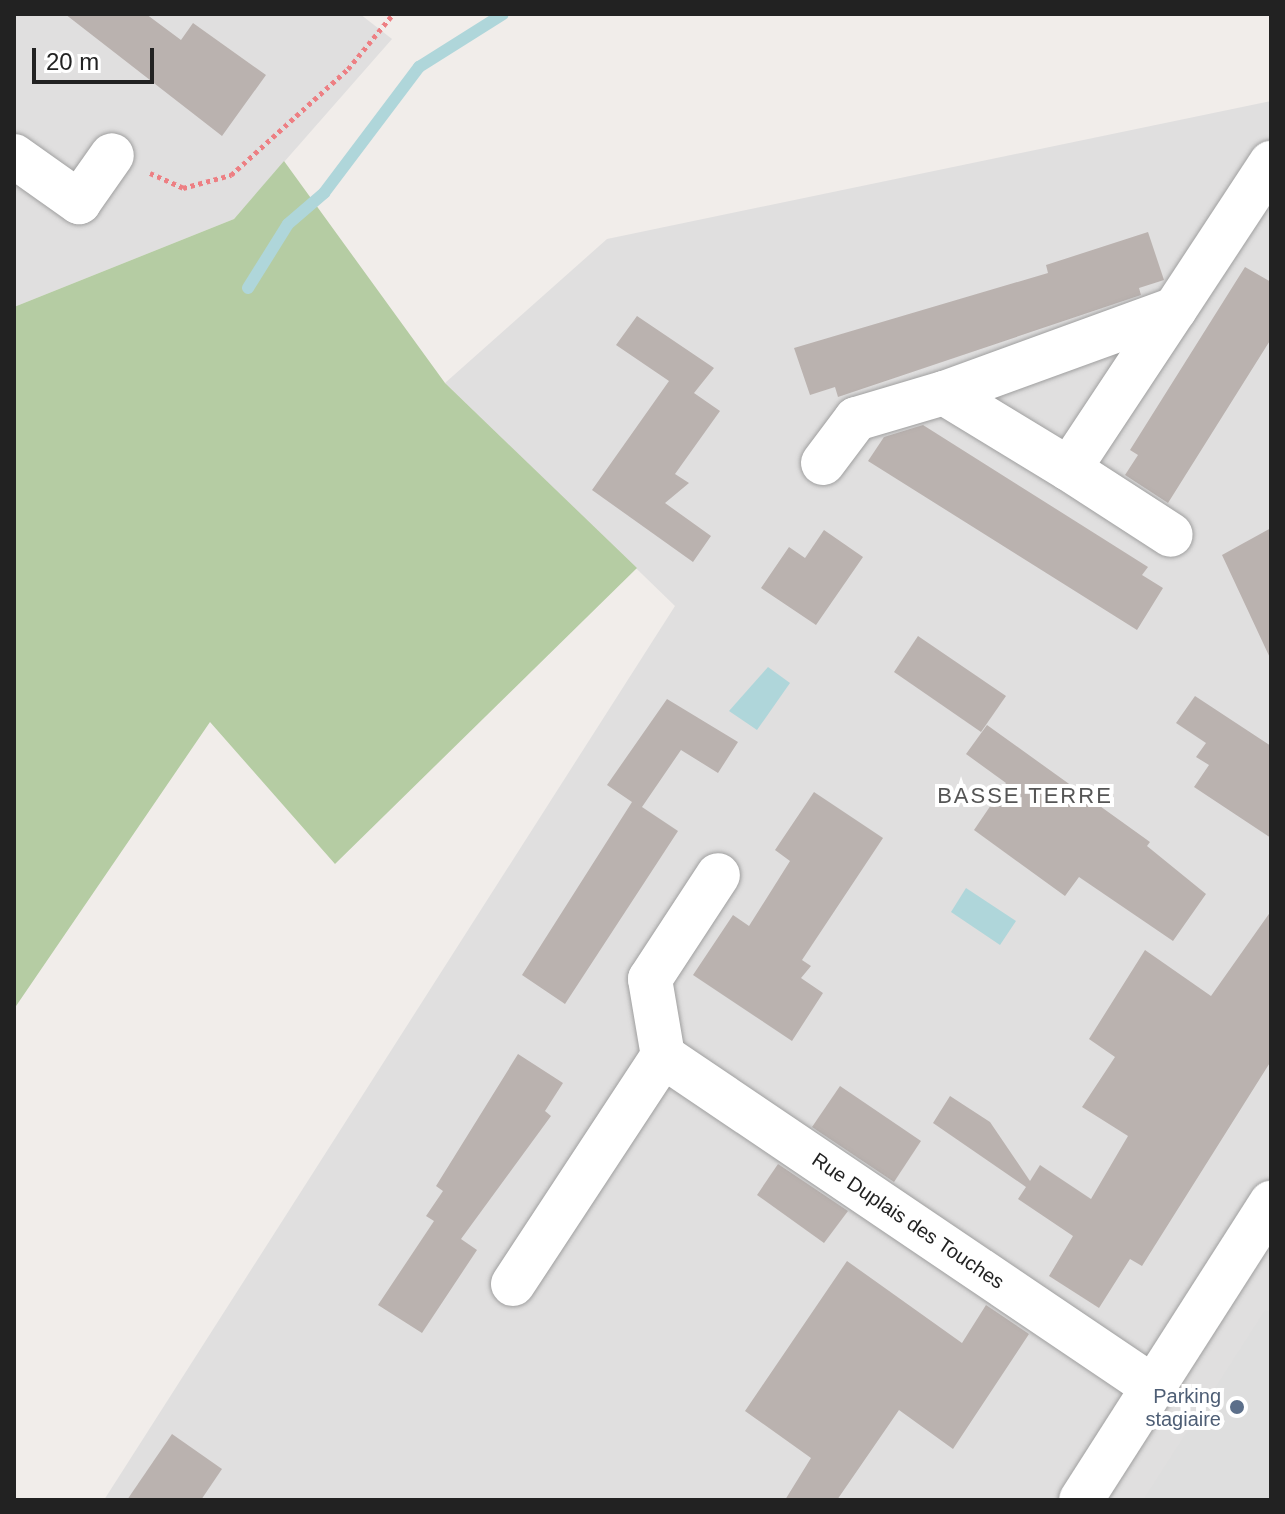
<!DOCTYPE html>
<html>
<head>
<meta charset="utf-8">
<style>
  body { margin:0 }
  #map { position:relative; width:1285px; height:1514px; overflow:hidden; background:#f1edea; font-family:Helvetica,sans-serif }
  div>[style] { position:absolute }
  [style*='--x'] { left:calc(var(--x)*1px); top:calc(var(--y)*1px); width:calc(var(--w)*1px); rotate:calc(var(--a)*1deg) }
  .residential>* { inset:0; background:#e0dfdf }
  .forest>* { inset:0; background:#b5cca3 }
  .parking>* { inset:0; background:#dedede }
  .water>* { inset:0; background:#afd6da }
  .stream>* { height:12px; margin:-6px; padding:0 6px; transform-origin:6px; border-radius:6px; background:#afd6da }
  .building>* { inset:0; background:#bab2af }
  .path>* { height:5px; margin-top:-2.5px; transform-origin:0; background:repeating-linear-gradient(90deg,#ed7f83 0 4px,transparent 0 8px) }
  .roads { filter:drop-shadow(0 0 2px #9f9f9f) drop-shadow(0 0 2px #9f9f9f) }
  .minor>* { height:44px; margin:-22px; padding:0 22px; transform-origin:22px; border-radius:22px; background:#fff }
  .dots>* { width:22px; height:22px; translate:-50% -50%; box-sizing:border-box; border:4px solid #fff; border-radius:50% }
  span { translate:-50% -50%; white-space:nowrap; text-align:center; line-height:1.15; -webkit-text-stroke:8px #fff; paint-order:stroke }
  .street-label { font-size:20px; color:#222 }
  .service-label { font-size:20px; color:#4e5e75 }
  .right { translate:-100% -50%; text-align:right }
  .neighbourhood-label { font-size:22px; color:#555; letter-spacing:2px }
  .frame { position:absolute; inset:0; border:16px solid #222; pointer-events:none }
  .scale { position:absolute; left:32px; top:48px; width:122px; height:36px; box-sizing:border-box; border:4px solid #222; border-top:0; padding-left:10px; font-size:24px; line-height:28px; white-space:nowrap; color:#222; -webkit-text-stroke:6px #fff; paint-order:stroke }
</style>
</head>
<body>
<div id="map">
  <div class="residential">
    <i style="clip-path:polygon(14px 14px,360px 14px,392px 39px,234px 219px,14px 307px)"></i>
    <i style="clip-path:polygon(1271px 101px,1271px 1500px,104px 1500px,675px 606px,445px 383px,607px 239px)"></i>
  </div>
  <div class="forest">
    <i style="clip-path:polygon(284px 161px,445px 383px,637px 568px,335px 864px,210px 722px,14px 1009px,14px 307px,234px 219px)"></i>
  </div>
  <div class="parking">
    <i style="clip-path:polygon(1265px 1310px,1271px 1313px,1271px 1500px,1143px 1500px)"></i>
  </div>
  <div class="water">
    <i style="clip-path:polygon(768px 667px,790px 683px,757px 730px,729px 711px)"></i>
    <i style="clip-path:polygon(966px 888px,1016px 921px,1000px 945px,951px 912px)"></i>
  </div>
  <div class="stream">
    <i style="--x:248;--y:288;--w:75;--a:-58"></i>
    <i style="--x:288;--y:224;--w:48;--a:-40.7"></i>
    <i style="--x:324;--y:193;--w:158;--a:-53"></i>
    <i style="--x:419;--y:67;--w:99;--a:-32.2"></i>
  </div>
  <div class="building">
    <i style="clip-path:polygon(65px 14px,146px 14px,181px 40px,193px 23px,266px 75px,222px 136px)"></i>
    <i style="clip-path:polygon(1148px 232px,1164px 280px,1139px 288px,1141px 295px,838px 397px,835px 387px,810px 395px,794px 348px,1048px 273px,1046px 265px)"></i>
    <i style="clip-path:polygon(1245px 267px,1271px 282px,1271px 339px,1168px 503px,1125px 475px,1138px 455px,1130px 450px)"></i>
    <i style="clip-path:polygon(637px 316px,714px 368px,694px 393px,720px 411px,675px 474px,689px 483px,665px 503px,711px 536px,693px 562px,592px 490px,669px 381px,616px 345px)"></i>
    <i style="clip-path:polygon(923px 425px,1148px 567px,1142px 575px,1163px 588px,1137px 630px,868px 461px,884px 437px)"></i>
    <i style="clip-path:polygon(1271px 528px,1271px 660px,1222px 555px)"></i>
    <i style="clip-path:polygon(824px 530px,863px 557px,816px 625px,761px 588px,789px 547px,805px 558px)"></i>
    <i style="clip-path:polygon(918px 636px,1006px 696px,981px 732px,894px 672px)"></i>
    <i style="clip-path:polygon(1195px 696px,1271px 746px,1271px 838px,1194px 787px,1209px 765px,1196px 757px,1206px 743px,1176px 723px)"></i>
    <i style="clip-path:polygon(667px 699px,738px 742px,718px 773px,681px 750px,642px 807px,678px 831px,565px 1004px,522px 975px,632px 802px,607px 785px)"></i>
    <i style="clip-path:polygon(987px 725px,1150px 842px,1147px 846px,1206px 894px,1173px 941px,1079px 877px,1065px 896px,974px 830px,1006px 783px,966px 754px)"></i>
    <i style="clip-path:polygon(814px 792px,883px 838px,802px 960px,811px 966px,801px 978px,823px 993px,792px 1041px,693px 975px,733px 915px,749px 926px,790px 861px,775px 850px)"></i>
    <i style="clip-path:polygon(1271px 911px,1271px 1061px,1142px 1266px,1130px 1259px,1099px 1308px,1049px 1276px,1073px 1236px,1018px 1199px,1026px 1187px,933px 1123px,950px 1096px,990px 1122px,1030px 1181px,1040px 1165px,1091px 1199px,1128px 1136px,1082px 1107px,1115px 1057px,1089px 1039px,1145px 950px,1211px 996px)"></i>
    <i style="clip-path:polygon(518px 1054px,563px 1083px,545px 1111px,551px 1116px,461px 1239px,477px 1250px,422px 1333px,378px 1305px,434px 1221px,426px 1216px,443px 1191px,436px 1186px)"></i>
    <i style="clip-path:polygon(840px 1086px,921px 1141px,894px 1182px,812px 1127px)"></i>
    <i style="clip-path:polygon(778px 1164px,848px 1211px,824px 1243px,757px 1195px)"></i>
    <i style="clip-path:polygon(847px 1261px,962px 1343px,986px 1305px,1029px 1334px,953px 1449px,899px 1410px,837px 1500px,785px 1500px,811px 1458px,745px 1411px)"></i>
    <i style="clip-path:polygon(172px 1434px,222px 1469px,201px 1500px,127px 1500px)"></i>
  </div>
  <div class="path">
    <i style="--x:150;--y:173;--w:36;--a:24"></i>
    <i style="--x:183;--y:188;--w:50;--a:-15.2"></i>
    <i style="--x:231;--y:175;--w:158;--a:-42.2"></i>
    <i style="--x:348;--y:69;--w:71;--a:-50.7"></i>
  </div>
  <div class="roads">
    <div class="minor">
      <i style="--x:14;--y:156;--w:80;--a:35.3"></i>
      <i style="--x:79;--y:202;--w:57;--a:-54.9"></i>
      <i style="--x:1175;--y:309;--w:246;--a:160"></i>
      <i style="--x:944;--y:393;--w:146;--a:31.3"></i>
      <i style="--x:1069;--y:469;--w:192;--a:-56.5"></i>
      <i style="--x:1175;--y:309;--w:175;--a:-56.7"></i>
      <i style="--x:823;--y:463;--w:55;--a:-53.1"></i>
      <i style="--x:856;--y:419;--w:92;--a:-16.5"></i>
      <i style="--x:1069;--y:469;--w:121;--a:32.9"></i>
      <i style="--x:663;--y:1056;--w:591;--a:34.04"></i>
      <i style="--x:513;--y:1284;--w:273;--a:-56.7"></i>
      <i style="--x:663;--y:1056;--w:78;--a:-99.6"></i>
      <i style="--x:650;--y:979;--w:124;--a:-56.8"></i>
      <i style="--x:1081;--y:1500;--w:353;--a:-57.4"></i>
    </div>
  </div>
  <div class="dots">
    <i style="left:1237px;top:1407px;background:#5c6f8a"></i>
  </div>
  <div class="street-label">
    <span style="left:908px;top:1221px;rotate:34deg">Rue Duplais des Touches</span>
  </div>
  <div class="service-label">
    <span class="right" style="left:1221px;top:1408px">Parking<br>stagiaire</span>
  </div>
  <div class="neighbourhood-label">
    <span style="left:1025px;top:796px">BASSE TERRE</span>
  </div>
  <div class="frame"></div>
  <div class="scale">20 m</div>
</div>
</body>
</html>
